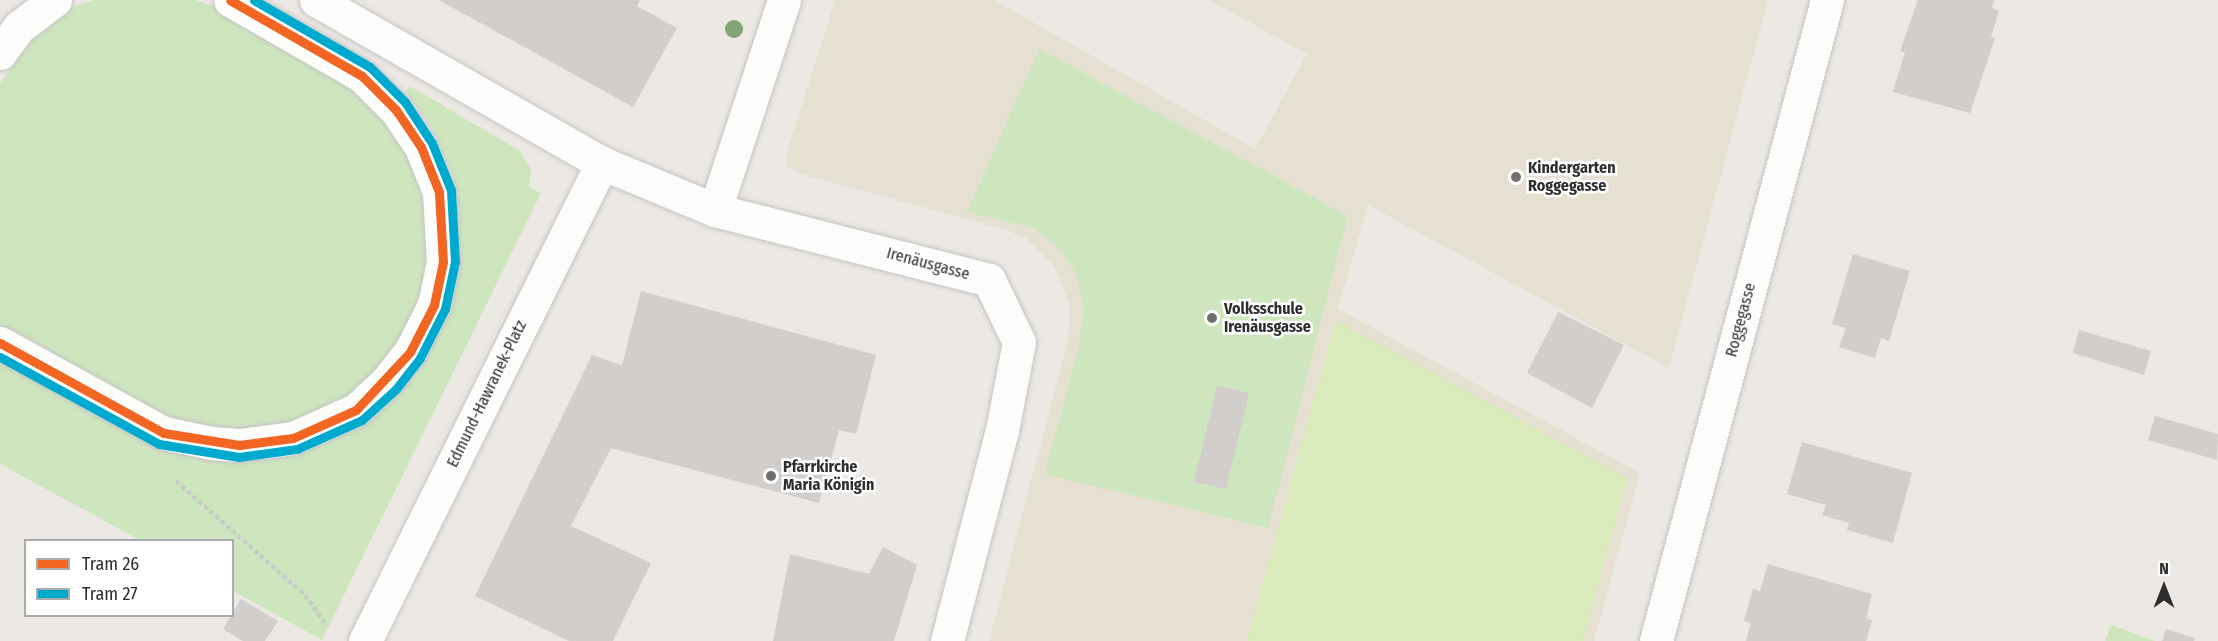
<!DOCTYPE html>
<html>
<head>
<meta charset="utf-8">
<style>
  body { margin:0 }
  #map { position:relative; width:2218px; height:641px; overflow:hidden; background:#ece8e4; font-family:"Fira Sans Condensed",sans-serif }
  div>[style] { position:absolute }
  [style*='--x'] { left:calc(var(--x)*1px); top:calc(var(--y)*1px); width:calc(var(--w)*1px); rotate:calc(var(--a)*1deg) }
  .education>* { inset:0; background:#e6e0d3 }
  .green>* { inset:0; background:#cee6be }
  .pitch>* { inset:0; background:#d9eabb }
  .building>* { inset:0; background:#d1cecb }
  .path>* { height:4px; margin-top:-2px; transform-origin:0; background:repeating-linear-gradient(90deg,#c9c9c8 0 4.5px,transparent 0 7.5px) }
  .roads { filter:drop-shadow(0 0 2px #c5c4c5) drop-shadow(0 0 2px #c5c4c5) }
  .minor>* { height:33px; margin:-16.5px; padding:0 16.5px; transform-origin:16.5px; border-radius:16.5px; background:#fcfcfb }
  .tram-1>* { height:9px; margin:-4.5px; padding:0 4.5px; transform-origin:4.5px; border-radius:4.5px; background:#f26522 }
  .tram-2>* { height:9px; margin:-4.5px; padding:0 4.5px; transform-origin:4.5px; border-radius:4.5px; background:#00a9ce }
  .trees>* { width:18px; height:18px; margin:-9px; border-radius:50%; background:#82a575 }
  .dots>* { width:16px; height:16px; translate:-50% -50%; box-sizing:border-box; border:3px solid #fff; border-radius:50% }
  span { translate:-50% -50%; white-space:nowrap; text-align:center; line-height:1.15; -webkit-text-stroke:5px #fff; paint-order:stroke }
  .poi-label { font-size:16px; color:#2e2e2e; font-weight:700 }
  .left { translate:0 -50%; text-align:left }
  .street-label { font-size:16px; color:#2e2e2e }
  .legend { position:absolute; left:24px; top:539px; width:210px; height:78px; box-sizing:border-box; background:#fff; border:2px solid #ababab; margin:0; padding:8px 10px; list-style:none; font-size:18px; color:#2e2e2e }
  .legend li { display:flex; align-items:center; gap:12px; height:30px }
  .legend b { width:30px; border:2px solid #ababab }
  .north { position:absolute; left:2134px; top:557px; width:60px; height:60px; -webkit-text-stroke:4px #fff; paint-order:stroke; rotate:0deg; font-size:16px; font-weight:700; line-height:24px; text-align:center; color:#2e2e2e }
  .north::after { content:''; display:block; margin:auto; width:21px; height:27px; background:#2e2e2e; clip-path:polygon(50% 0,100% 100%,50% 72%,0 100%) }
</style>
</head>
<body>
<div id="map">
  <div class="education">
    <i style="clip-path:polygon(835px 0,994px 0,1255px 149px,1307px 54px,1209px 0,1768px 0,1669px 368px,1368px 205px,1338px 309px,1640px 473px,1594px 641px,989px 641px,1068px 340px,1070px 305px,1055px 267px,1027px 239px,1007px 230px,801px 174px,787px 166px,787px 152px)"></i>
  </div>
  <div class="green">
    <i style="clip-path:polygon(95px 0,195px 0,213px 6px,362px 94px,388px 121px,418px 177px,428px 212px,426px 275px,405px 333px,381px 367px,354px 393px,296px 423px,236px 431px,169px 418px,0 325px,0 83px,43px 26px,77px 5px)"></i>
    <i style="clip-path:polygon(1039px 49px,1348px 216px,1268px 528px,1045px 474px,1079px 344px,1084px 308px,1076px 273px,1058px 247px,1033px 228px,967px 212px)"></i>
    <i style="clip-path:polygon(410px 86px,520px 151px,531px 169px,529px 187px,541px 193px,322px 640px,233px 591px,232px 540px,140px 540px,0 464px,0 361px,119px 429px,190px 457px,266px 460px,295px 455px,331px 441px,370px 417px,413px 378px,429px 355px,444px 323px,458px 270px,460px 225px,453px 175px,433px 129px,406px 92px)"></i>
    <i style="clip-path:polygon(2111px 625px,2155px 641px,2105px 641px)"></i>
  </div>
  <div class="pitch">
    <i style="clip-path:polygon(1336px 320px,1627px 478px,1583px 641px,1247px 641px)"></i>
  </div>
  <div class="building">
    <i style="clip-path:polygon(439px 0,640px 0,637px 6px,677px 28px,633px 107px)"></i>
    <i style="clip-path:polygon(1918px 0,1994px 0,1992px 8px,1999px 11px,1991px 37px,1995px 38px,1970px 113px,1893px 92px,1905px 52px,1900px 51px)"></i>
    <i style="clip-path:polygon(1853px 254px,1910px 271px,1889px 341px,1881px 338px,1875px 358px,1839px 347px,1846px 328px,1832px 324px)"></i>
    <i style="clip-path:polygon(641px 291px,876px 355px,856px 434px,839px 430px,819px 503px,611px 448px,571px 526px,651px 563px,613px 641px,569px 641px,475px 596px,592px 355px,622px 365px)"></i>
    <i style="clip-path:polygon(1558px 312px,1624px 345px,1592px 408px,1527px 373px)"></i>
    <i style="clip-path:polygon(2079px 330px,2151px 351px,2144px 375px,2073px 353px)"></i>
    <i style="clip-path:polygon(1217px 385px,1249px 393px,1226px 489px,1194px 482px)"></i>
    <i style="clip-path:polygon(2155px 416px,2218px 434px,2217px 460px,2148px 440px)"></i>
    <i style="clip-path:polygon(1802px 442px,1912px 473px,1893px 543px,1847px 530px,1849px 523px,1822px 515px,1826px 505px,1787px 494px)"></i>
    <i style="clip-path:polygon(883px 547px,917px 565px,894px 641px,773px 641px,790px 554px,869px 574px)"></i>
    <i style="clip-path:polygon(1768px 564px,1872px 594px,1866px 618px,1872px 620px,1866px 641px,1746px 641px,1751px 623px,1744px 621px,1753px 589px,1760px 591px)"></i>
    <i style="clip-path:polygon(241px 599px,278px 621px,265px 641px,243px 641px,223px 629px)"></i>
    <i style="clip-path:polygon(2166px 629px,2195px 638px,2194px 641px,2162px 641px)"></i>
  </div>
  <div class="path">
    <i style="--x:176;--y:481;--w:172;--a:41.5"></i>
    <i style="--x:305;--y:595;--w:35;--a:55"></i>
  </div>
  <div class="roads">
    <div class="minor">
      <i style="--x:316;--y:0;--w:329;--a:29.7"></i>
      <i style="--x:602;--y:163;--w:122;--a:22.6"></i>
      <i style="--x:715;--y:210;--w:283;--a:14.3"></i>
      <i style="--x:989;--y:280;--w:69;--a:64.2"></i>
      <i style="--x:1019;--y:342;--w:90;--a:100.9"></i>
      <i style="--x:1002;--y:430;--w:218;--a:104.6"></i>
      <i style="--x:0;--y:53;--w:32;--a:-54"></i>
      <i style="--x:19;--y:27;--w:45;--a:-36.9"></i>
      <i style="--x:715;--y:210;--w:221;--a:-71.8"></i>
      <i style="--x:0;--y:343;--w:187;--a:28.8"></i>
      <i style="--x:164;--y:433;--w:48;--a:12"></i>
      <i style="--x:211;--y:443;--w:28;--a:4"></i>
      <i style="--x:239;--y:445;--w:54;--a:-7.4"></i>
      <i style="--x:293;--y:438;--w:69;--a:-24"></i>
      <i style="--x:356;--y:410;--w:42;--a:-43.1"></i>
      <i style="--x:387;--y:381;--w:37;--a:-52"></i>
      <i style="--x:410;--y:352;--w:53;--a:-62.9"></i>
      <i style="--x:434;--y:305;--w:44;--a:-78.2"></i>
      <i style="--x:443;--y:262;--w:70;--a:-93.3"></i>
      <i style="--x:439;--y:192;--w:48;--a:-111.8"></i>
      <i style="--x:421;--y:147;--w:45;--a:-124"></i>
      <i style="--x:396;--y:110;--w:48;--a:-135"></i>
      <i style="--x:362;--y:76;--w:152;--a:-150.1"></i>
      <i style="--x:365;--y:641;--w:534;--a:-63.63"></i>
      <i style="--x:1656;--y:641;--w:663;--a:-75.06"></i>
    </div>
  </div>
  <div class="tram-1">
    <i style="--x:0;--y:343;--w:187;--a:28.8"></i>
    <i style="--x:164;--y:433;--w:76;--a:9.1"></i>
    <i style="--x:239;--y:445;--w:54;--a:-7.4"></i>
    <i style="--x:293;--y:438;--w:69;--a:-24"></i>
    <i style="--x:356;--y:410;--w:79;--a:-47"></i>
    <i style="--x:410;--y:352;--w:53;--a:-62.9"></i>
    <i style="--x:434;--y:305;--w:44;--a:-78.2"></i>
    <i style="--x:443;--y:262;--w:70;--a:-93.3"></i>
    <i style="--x:439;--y:192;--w:48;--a:-111.8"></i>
    <i style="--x:421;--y:147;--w:45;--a:-124"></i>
    <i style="--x:396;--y:110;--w:48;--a:-135"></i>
    <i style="--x:362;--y:76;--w:152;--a:-150.1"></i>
  </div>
  <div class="tram-2">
    <i style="--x:0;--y:357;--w:181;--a:28.7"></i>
    <i style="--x:159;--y:444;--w:81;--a:9.2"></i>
    <i style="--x:239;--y:457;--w:59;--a:-7.9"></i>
    <i style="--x:297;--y:449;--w:71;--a:-24"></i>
    <i style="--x:362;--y:420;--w:46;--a:-42.4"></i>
    <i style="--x:396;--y:389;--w:39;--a:-52"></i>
    <i style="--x:420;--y:358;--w:55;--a:-63"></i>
    <i style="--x:445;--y:309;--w:48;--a:-78"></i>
    <i style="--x:455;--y:262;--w:72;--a:-93.2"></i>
    <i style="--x:451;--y:190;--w:51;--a:-112"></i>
    <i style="--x:432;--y:143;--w:49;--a:-123.4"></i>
    <i style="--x:405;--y:102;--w:49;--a:-135"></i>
    <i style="--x:370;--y:67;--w:134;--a:-150"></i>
  </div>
  <div class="trees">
    <i style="left:734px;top:29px"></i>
  </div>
  <div class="dots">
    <i style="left:1516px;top:177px;background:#706f6e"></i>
    <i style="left:1212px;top:318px;background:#706f6e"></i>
    <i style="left:771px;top:476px;background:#706f6e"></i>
  </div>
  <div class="poi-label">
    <span class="left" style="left:1528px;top:177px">Kindergarten<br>Roggegasse</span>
    <span class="left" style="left:1224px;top:318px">Volksschule<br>Irenäusgasse</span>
    <span class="left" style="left:783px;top:476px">Pfarrkirche<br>Maria Königin</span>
  </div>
  <div class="street-label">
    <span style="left:928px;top:264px;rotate:15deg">Irenäusgasse</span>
    <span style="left:1741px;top:320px;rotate:-75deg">Roggegasse</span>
    <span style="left:487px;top:394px;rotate:-64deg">Edmund-Hawranek-Platz</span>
  </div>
  <ul class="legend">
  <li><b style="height:8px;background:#f26522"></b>Tram 26</li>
  <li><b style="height:8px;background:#00a9ce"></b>Tram 27</li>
  </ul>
  <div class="north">N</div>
</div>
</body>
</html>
